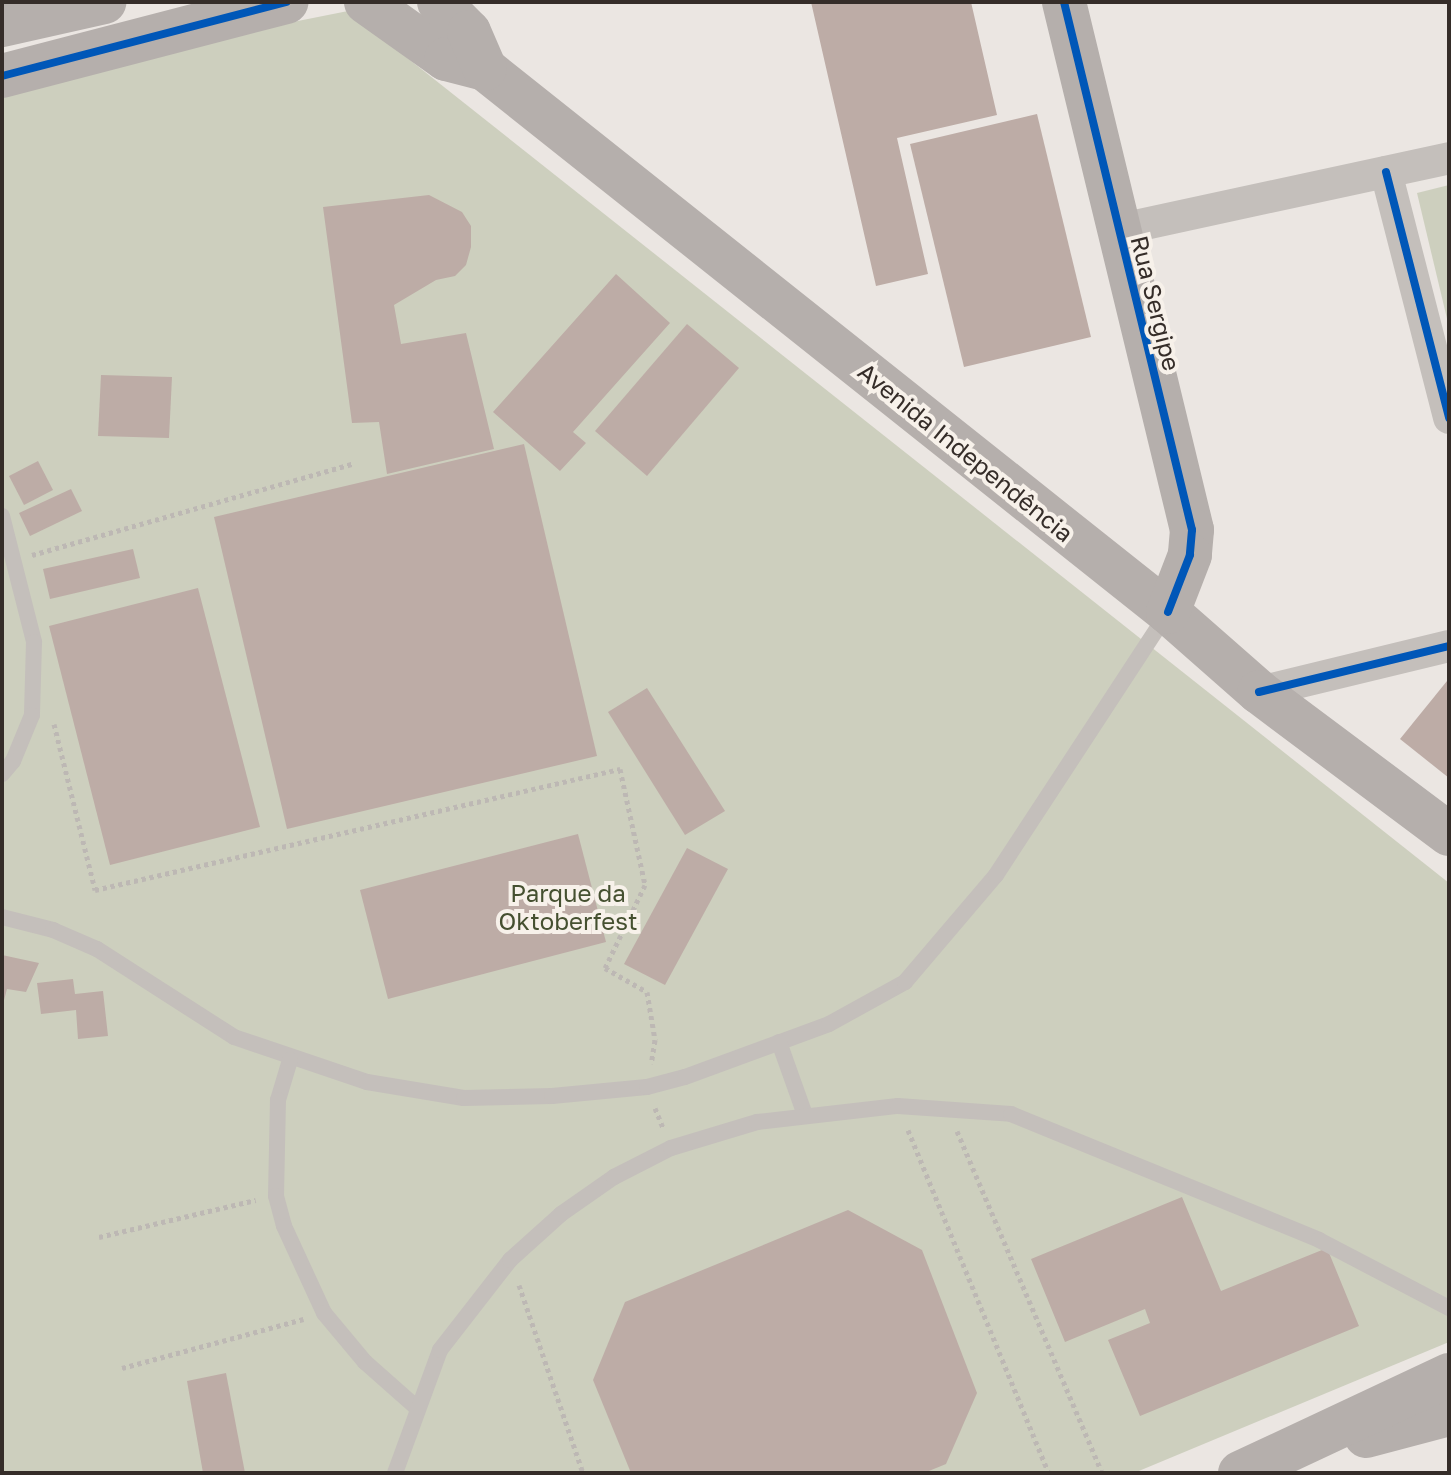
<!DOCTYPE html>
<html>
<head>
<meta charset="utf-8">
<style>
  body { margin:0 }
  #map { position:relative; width:1451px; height:1475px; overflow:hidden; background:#ebe6e2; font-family:"Golos Text",sans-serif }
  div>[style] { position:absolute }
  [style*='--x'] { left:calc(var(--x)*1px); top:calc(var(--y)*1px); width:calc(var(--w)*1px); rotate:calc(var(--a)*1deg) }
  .green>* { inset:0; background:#cdcfbe }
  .building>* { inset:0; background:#bdaca6 }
  .path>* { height:5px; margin-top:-2.5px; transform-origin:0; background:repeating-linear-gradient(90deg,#bdb8b4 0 4px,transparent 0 8px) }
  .lane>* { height:16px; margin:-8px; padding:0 8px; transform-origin:8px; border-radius:8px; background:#c4bfbb }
  .street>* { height:32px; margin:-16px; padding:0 16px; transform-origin:16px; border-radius:16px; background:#c4bfbb }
  .secondary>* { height:44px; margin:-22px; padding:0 22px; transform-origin:22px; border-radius:22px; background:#b5afac }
  .cycleway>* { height:8px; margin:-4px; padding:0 4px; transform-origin:4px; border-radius:4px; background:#0057b8 }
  span { translate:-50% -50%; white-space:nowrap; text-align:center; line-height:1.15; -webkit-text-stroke:8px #f7f1ea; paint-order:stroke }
  .street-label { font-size:24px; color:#352d29 }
  .park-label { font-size:24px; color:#455030 }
  .frame { position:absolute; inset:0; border:4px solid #352d29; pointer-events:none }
</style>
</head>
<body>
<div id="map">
  <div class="green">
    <i style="clip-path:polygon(348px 11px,1449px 883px,1449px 1342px,1134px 1473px,2px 1473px,2px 88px,61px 68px)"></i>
    <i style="clip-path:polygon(1449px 185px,1449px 327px,1417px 193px)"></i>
  </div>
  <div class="building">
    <i style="clip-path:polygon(811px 2px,971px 2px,997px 115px,897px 138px,928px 274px,876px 286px)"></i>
    <i style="clip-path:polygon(1037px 114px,1091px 337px,964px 367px,910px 144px)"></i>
    <i style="clip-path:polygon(429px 195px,462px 212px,471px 226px,471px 247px,466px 265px,455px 276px,436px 280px,394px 305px,401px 344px,466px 333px,494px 449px,387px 474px,379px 422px,352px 423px,323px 207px)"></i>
    <i style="clip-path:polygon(616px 274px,670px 323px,573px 432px,586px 443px,560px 471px,493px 412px)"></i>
    <i style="clip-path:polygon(687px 324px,739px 368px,647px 476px,595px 431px)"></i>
    <i style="clip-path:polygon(101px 375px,172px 377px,169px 438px,98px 436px)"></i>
    <i style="clip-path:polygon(524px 444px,597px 756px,287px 829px,214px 517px)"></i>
    <i style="clip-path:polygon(38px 461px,53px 490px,24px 505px,9px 476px)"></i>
    <i style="clip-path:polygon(71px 489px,82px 511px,30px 536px,19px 513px)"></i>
    <i style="clip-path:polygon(133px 549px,140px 578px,50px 599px,43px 569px)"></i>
    <i style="clip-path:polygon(198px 588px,260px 827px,110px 865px,49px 626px)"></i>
    <i style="clip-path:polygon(1447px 681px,1449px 683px,1449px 778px,1400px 739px)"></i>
    <i style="clip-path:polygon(647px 688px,725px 811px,685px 835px,608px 712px)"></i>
    <i style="clip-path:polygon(578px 834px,606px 942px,388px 999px,360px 890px)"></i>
    <i style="clip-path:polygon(687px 848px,728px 869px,665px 985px,624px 964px)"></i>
    <i style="clip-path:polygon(2px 955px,39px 963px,26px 992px,7px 989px,3px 1004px)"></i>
    <i style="clip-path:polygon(73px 979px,75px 994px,103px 991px,108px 1036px,78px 1039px,76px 1010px,41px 1014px,37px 983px)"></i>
    <i style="clip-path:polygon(1182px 1197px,1221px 1291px,1327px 1248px,1359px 1326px,1140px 1416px,1108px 1340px,1150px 1323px,1145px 1309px,1065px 1342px,1031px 1259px)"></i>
    <i style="clip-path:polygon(848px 1210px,922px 1250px,977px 1393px,946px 1464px,924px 1473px,631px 1473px,593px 1380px,625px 1302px)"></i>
    <i style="clip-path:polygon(226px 1373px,245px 1473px,203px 1473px,187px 1381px)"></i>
  </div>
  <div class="path">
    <i style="--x:32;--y:555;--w:335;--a:-15.9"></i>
    <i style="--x:54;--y:724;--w:171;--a:76.1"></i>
    <i style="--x:95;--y:890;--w:539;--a:-12.98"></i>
    <i style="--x:620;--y:769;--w:119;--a:77.8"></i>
    <i style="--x:645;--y:885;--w:92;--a:115.7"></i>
    <i style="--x:605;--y:968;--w:48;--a:29.7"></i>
    <i style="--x:647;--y:992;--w:49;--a:80.5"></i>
    <i style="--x:655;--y:1040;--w:24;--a:99"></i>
    <i style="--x:655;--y:1108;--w:22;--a:68"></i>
    <i style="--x:908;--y:1130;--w:371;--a:67.7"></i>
    <i style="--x:957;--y:1131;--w:371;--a:67"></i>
    <i style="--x:99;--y:1237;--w:161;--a:-13.3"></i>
    <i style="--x:519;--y:1285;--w:199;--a:71.2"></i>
    <i style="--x:122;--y:1368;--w:188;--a:-15.1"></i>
  </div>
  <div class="lane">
    <i style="--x:2;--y:516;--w:130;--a:75.7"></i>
    <i style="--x:34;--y:642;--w:73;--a:91.6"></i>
    <i style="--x:32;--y:715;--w:50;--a:112.4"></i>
    <i style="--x:13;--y:761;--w:17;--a:130"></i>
    <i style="--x:2;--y:917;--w:53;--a:14.3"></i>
    <i style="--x:53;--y:930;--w:48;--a:23.4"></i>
    <i style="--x:97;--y:949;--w:163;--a:32.7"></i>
    <i style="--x:234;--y:1037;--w:140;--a:18.7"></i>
    <i style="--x:367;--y:1082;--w:98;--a:9.4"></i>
    <i style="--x:464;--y:1098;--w:88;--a:-1.3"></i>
    <i style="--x:552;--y:1096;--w:95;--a:-5.4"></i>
    <i style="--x:647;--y:1087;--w:39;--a:-15"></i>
    <i style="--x:685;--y:1077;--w:153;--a:-20.2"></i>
    <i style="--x:829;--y:1024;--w:87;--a:-28.9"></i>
    <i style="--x:905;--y:982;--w:140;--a:-49.6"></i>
    <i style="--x:996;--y:875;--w:312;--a:-56.8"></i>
    <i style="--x:779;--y:1042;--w:77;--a:70.4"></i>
    <i style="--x:290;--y:1060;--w:42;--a:106.7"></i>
    <i style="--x:278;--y:1100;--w:96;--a:91.2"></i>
    <i style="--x:276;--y:1196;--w:31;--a:75"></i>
    <i style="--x:284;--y:1226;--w:96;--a:65.3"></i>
    <i style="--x:324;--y:1313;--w:64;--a:50.1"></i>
    <i style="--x:365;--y:1362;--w:69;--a:41.5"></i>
    <i style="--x:395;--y:1473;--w:131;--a:-69.9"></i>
    <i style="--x:440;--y:1350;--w:114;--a:-52.1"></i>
    <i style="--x:510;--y:1260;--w:69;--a:-42"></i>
    <i style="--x:561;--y:1214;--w:65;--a:-34.9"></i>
    <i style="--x:614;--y:1177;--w:64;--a:-27"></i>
    <i style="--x:671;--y:1148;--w:90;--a:-16.8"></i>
    <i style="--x:757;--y:1122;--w:142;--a:-6.5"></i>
    <i style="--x:898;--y:1106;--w:113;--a:4"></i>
    <i style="--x:1011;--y:1114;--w:333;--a:22.2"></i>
    <i style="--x:1319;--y:1240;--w:147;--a:27.6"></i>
  </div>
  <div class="street">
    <i style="--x:1386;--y:172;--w:254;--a:75.6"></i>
    <i style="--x:1117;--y:230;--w:340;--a:-12.2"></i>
    <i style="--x:1259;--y:692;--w:195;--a:-13.6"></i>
  </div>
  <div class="secondary">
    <i style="--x:366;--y:2;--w:98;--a:35.5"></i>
    <i style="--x:446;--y:59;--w:40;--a:14.4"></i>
    <i style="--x:485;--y:69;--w:873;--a:38.49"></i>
    <i style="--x:1168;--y:612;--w:121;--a:41.3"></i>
    <i style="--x:1259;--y:692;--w:237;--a:36.8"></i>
    <i style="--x:439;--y:2;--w:42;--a:45"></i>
    <i style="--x:469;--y:32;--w:40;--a:66.6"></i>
    <i style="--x:1064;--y:2;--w:543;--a:76.37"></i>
    <i style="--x:1192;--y:530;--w:25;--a:95"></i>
    <i style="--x:1190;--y:555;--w:61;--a:111.1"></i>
    <i style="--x:2;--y:25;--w:105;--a:-12.7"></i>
    <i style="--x:2;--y:76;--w:294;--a:-14.6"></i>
    <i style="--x:1366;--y:1436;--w:86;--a:-14.8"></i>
    <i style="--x:1240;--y:1473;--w:231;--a:-25.1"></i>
  </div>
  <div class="cycleway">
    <i style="--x:1064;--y:2;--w:543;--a:76.37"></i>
    <i style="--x:1192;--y:530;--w:25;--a:95"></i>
    <i style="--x:1190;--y:555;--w:61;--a:111.1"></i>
    <i style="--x:2;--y:76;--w:294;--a:-14.6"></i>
    <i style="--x:1386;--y:172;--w:254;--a:75.6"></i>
    <i style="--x:1259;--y:692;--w:195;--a:-13.6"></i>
  </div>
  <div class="street-label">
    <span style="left:1156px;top:303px;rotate:76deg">Rua Sergipe</span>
    <span style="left:966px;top:452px;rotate:39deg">Avenida Independência</span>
  </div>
  <div class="park-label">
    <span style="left:568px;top:907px">Parque da<br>Oktoberfest</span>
  </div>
  <div class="frame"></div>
</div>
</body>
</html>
